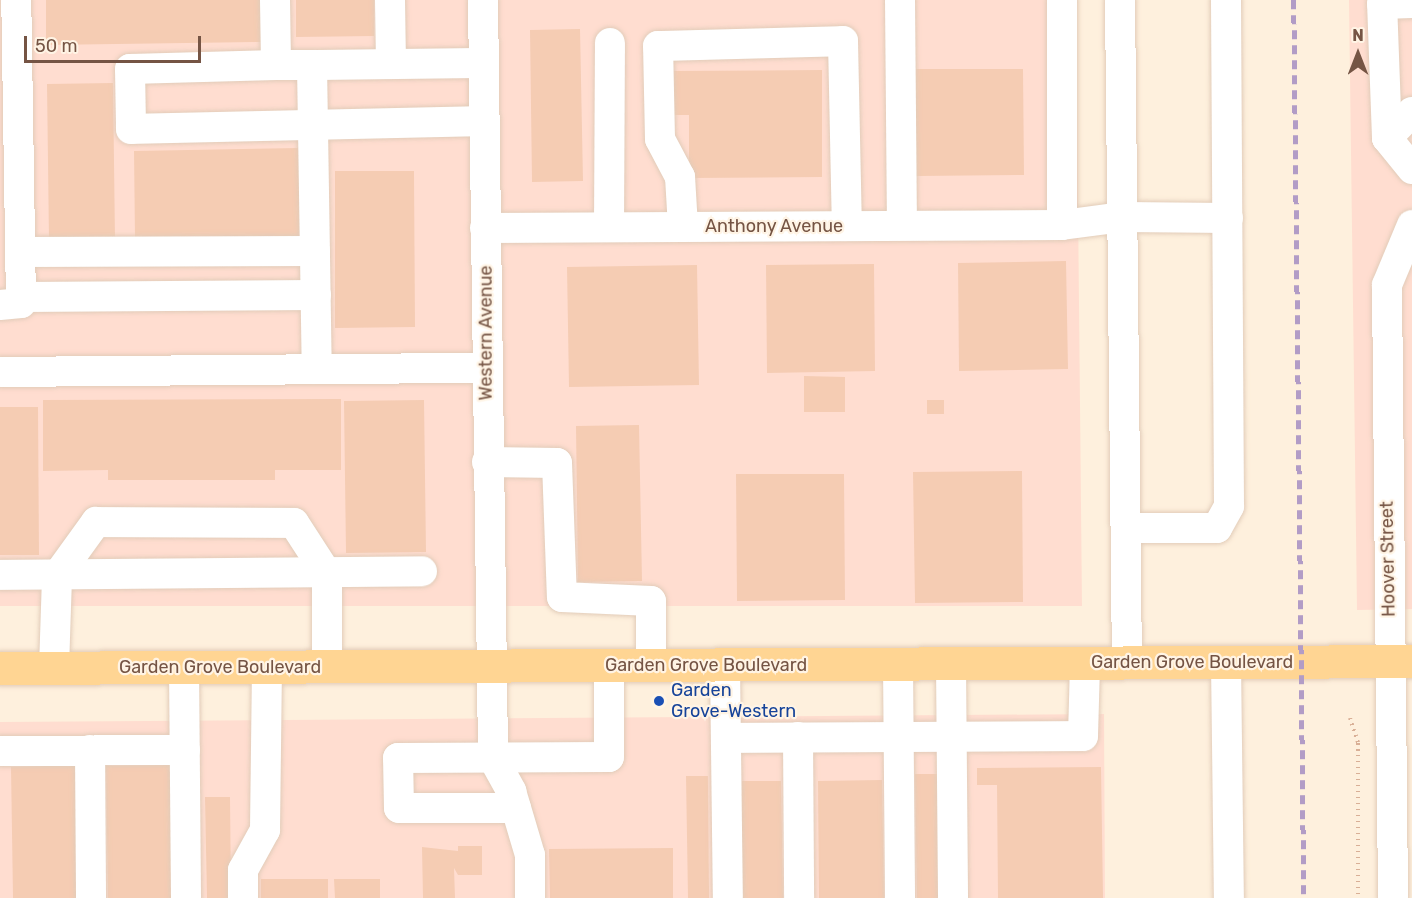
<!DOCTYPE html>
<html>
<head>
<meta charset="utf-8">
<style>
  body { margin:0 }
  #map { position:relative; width:1412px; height:898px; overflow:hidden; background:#fef0dd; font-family:Rubik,sans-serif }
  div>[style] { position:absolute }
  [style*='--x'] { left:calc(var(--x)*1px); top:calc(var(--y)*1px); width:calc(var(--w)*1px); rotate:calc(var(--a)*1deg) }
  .commercial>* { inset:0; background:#ffddd0 }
  .building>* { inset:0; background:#f5ccb3 }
  .path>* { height:4px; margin-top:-2px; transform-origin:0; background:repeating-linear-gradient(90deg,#d9af96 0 1.5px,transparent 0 6px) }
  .roads { filter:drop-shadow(0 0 2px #e2ccb9) drop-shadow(0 0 2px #e2ccb9) }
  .minor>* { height:30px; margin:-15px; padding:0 15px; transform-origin:15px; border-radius:15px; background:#fff }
  .major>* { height:33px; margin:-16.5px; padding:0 16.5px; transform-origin:16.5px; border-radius:16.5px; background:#ffd593 }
  .rail>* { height:4.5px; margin-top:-2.25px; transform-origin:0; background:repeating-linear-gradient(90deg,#b29cc6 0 9px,transparent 0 15px) }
  .dots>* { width:16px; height:16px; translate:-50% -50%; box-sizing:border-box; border:3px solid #fff4e5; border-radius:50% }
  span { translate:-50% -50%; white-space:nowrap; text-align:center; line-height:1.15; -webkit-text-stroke:4.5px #fff4e5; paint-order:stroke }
  .street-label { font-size:18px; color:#755444 }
  .transit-label { font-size:18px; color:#164399 }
  .left { translate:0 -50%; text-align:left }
  .north { position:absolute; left:1328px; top:24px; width:60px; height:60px; -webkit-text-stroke:4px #fff4e5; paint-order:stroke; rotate:0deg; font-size:16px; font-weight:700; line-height:24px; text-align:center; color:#755444 }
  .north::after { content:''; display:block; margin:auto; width:21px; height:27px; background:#755444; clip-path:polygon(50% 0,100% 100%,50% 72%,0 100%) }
  .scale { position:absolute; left:24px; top:36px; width:177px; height:27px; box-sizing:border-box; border:3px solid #755444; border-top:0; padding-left:8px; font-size:18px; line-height:21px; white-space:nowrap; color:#755444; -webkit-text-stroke:4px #fff4e5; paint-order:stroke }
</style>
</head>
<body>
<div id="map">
  <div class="commercial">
    <i style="clip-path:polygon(0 0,1076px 0,1082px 606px,0 606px)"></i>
    <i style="clip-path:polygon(1349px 0,1412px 0,1412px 609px,1357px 610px)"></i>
    <i style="clip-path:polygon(1104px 714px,1105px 898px,0 898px,0 722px)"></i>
  </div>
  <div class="building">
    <i style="clip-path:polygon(46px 0,262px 0,263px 42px,46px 45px)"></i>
    <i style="clip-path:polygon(296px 0,374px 0,374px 36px,296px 37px)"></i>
    <i style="clip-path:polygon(580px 29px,583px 181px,532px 182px,530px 30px)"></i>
    <i style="clip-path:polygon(915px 69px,1023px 69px,1024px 175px,916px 176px)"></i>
    <i style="clip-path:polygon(822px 70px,822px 177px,689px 178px,689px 115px,669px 115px,669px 71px)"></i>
    <i style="clip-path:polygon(113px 83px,115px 240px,49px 241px,47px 84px)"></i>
    <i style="clip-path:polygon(299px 148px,300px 236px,135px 239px,134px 151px)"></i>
    <i style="clip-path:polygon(335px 171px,414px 171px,415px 327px,335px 328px)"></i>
    <i style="clip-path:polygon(1066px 261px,1068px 369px,959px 371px,958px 263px)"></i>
    <i style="clip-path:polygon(874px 264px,875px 371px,767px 373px,766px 265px)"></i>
    <i style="clip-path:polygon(697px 265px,699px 385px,569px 387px,567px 267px)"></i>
    <i style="clip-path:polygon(804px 376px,845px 377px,845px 412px,804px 412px)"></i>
    <i style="clip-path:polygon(341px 399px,341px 470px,275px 470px,275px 480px,108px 480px,108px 470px,43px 471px,43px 400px)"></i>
    <i style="clip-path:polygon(424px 400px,426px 552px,346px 553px,344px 401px)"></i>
    <i style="clip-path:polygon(927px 400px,944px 400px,944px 414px,927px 414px)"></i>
    <i style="clip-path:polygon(0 407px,38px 407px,39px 555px,0 555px)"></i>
    <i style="clip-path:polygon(639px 425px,642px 581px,578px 582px,576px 426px)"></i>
    <i style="clip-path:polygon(1022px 471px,1023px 602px,915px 603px,913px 472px)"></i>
    <i style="clip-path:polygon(736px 474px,844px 474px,845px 600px,737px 601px)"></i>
    <i style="clip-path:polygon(78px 765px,80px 898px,13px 898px,11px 767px)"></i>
    <i style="clip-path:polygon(173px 765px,175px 898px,108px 898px,106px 766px)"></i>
    <i style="clip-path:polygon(1101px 767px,1103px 898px,998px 898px,997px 785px,977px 785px,977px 768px)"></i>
    <i style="clip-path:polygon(915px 774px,940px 774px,941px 898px,917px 898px)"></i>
    <i style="clip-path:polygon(686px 776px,708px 776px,709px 898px,688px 898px)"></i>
    <i style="clip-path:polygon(882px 780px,884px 898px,819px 898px,818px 781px)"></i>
    <i style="clip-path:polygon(737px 781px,781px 781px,783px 898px,738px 898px)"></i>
    <i style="clip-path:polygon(205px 797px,230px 797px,231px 898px,207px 898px)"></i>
    <i style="clip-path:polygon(458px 846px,482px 846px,482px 875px,458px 875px,454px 868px,455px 898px,423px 898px,422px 847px,458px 851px)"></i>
    <i style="clip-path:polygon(673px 848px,673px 898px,550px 898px,549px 849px)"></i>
    <i style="clip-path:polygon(261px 879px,328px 879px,328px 898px,261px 898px)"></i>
    <i style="clip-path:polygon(334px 879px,380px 879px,380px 898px,335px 898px)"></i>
  </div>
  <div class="path">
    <i style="--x:1350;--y:718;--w:26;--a:72"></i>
    <i style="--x:1358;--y:743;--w:155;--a:90"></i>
  </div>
  <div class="roads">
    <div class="minor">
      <i style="--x:275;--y:0;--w:65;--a:89.1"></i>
      <i style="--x:276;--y:65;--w:36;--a:0"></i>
      <i style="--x:312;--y:65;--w:304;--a:89.1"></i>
      <i style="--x:390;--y:0;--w:64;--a:89.1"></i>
      <i style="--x:483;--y:0;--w:758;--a:89.24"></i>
      <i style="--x:493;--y:758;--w:38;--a:61"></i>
      <i style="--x:511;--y:791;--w:67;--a:73.5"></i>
      <i style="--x:530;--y:855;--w:43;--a:90"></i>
      <i style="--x:900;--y:0;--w:225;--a:89.5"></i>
      <i style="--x:1062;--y:0;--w:225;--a:90"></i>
      <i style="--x:1120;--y:0;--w:663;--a:89.4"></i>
      <i style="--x:276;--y:65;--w:146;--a:178.4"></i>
      <i style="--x:130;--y:69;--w:60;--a:89"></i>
      <i style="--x:131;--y:129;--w:352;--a:-1.3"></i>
      <i style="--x:312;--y:65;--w:171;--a:-0.7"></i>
      <i style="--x:1412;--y:112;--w:36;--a:134"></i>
      <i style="--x:1387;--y:138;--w:40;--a:51"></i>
      <i style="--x:1387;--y:138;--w:134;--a:-92.1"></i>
      <i style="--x:1382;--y:4;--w:30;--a:-2"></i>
      <i style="--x:609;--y:227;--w:184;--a:-89.7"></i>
      <i style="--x:683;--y:227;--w:50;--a:-93.4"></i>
      <i style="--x:680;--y:177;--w:43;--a:-117.8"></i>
      <i style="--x:660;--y:139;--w:93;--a:-91.2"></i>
      <i style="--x:658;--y:46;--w:185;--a:-1.5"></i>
      <i style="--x:843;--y:41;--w:185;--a:88.8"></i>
      <i style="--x:485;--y:228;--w:577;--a:-0.3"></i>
      <i style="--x:1062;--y:225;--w:62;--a:-7.5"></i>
      <i style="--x:1123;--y:217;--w:105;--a:0.5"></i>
      <i style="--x:20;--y:252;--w:295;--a:-0.2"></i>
      <i style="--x:21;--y:297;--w:295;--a:-0.4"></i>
      <i style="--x:0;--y:305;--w:21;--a:-5"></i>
      <i style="--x:21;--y:303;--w:303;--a:-90.9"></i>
      <i style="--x:0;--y:372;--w:486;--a:-0.5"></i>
      <i style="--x:487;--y:462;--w:70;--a:0.8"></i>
      <i style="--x:557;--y:463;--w:134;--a:87.9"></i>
      <i style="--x:562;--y:597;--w:89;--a:2.6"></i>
      <i style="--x:651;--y:601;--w:64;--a:90"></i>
      <i style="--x:1127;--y:528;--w:90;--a:0"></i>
      <i style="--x:1217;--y:528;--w:25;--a:-61"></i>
      <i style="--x:1229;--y:506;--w:506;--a:-90.34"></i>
      <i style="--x:0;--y:575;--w:422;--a:-0.5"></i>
      <i style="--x:1226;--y:662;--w:236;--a:89.3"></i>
      <i style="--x:898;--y:664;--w:234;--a:89.5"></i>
      <i style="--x:951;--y:664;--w:234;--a:89.5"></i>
      <i style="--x:725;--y:665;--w:233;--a:89.3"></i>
      <i style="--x:184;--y:667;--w:231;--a:89.5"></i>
      <i style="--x:54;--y:668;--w:92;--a:-88.1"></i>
      <i style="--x:57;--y:576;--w:67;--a:-54.2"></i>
      <i style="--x:96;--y:522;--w:198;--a:0.3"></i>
      <i style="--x:294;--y:523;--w:61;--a:57.1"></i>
      <i style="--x:327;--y:574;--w:93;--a:90"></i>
      <i style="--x:798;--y:737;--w:161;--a:89.6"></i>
      <i style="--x:726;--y:738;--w:357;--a:-0.3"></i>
      <i style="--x:1083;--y:736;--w:73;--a:-88.4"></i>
      <i style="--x:90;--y:750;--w:148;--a:89.6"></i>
      <i style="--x:0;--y:751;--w:185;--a:-0.3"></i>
      <i style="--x:516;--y:808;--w:117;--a:180"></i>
      <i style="--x:399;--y:808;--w:50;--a:-91.1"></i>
      <i style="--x:398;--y:758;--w:211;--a:-0.3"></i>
      <i style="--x:609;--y:757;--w:91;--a:-90"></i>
      <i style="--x:243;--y:898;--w:28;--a:-90"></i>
      <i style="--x:243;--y:870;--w:46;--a:-61.2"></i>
      <i style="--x:265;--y:830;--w:164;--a:-89.3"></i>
      <i style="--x:1393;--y:898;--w:613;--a:-90.56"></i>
      <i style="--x:1387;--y:285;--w:65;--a:-67.4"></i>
    </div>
    <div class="major">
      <i style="--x:0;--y:668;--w:1412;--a:-0.28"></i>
    </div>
  </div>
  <div class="rail">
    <i style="--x:1294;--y:0;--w:898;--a:89.36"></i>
  </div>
  <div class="dots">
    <i style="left:659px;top:701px;background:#1a4fb4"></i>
  </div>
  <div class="street-label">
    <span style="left:774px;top:226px">Anthony Avenue</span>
    <span style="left:486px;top:333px;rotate:-90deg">Western Avenue</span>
    <span style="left:1388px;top:559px;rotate:-91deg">Hoover Street</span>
    <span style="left:1192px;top:662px">Garden Grove Boulevard</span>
    <span style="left:706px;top:665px">Garden Grove Boulevard</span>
    <span style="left:220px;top:667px">Garden Grove Boulevard</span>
  </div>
  <div class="transit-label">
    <span class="left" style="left:671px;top:701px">Garden<br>Grove-Western</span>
  </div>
  <div class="north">N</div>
  <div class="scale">50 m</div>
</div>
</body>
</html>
